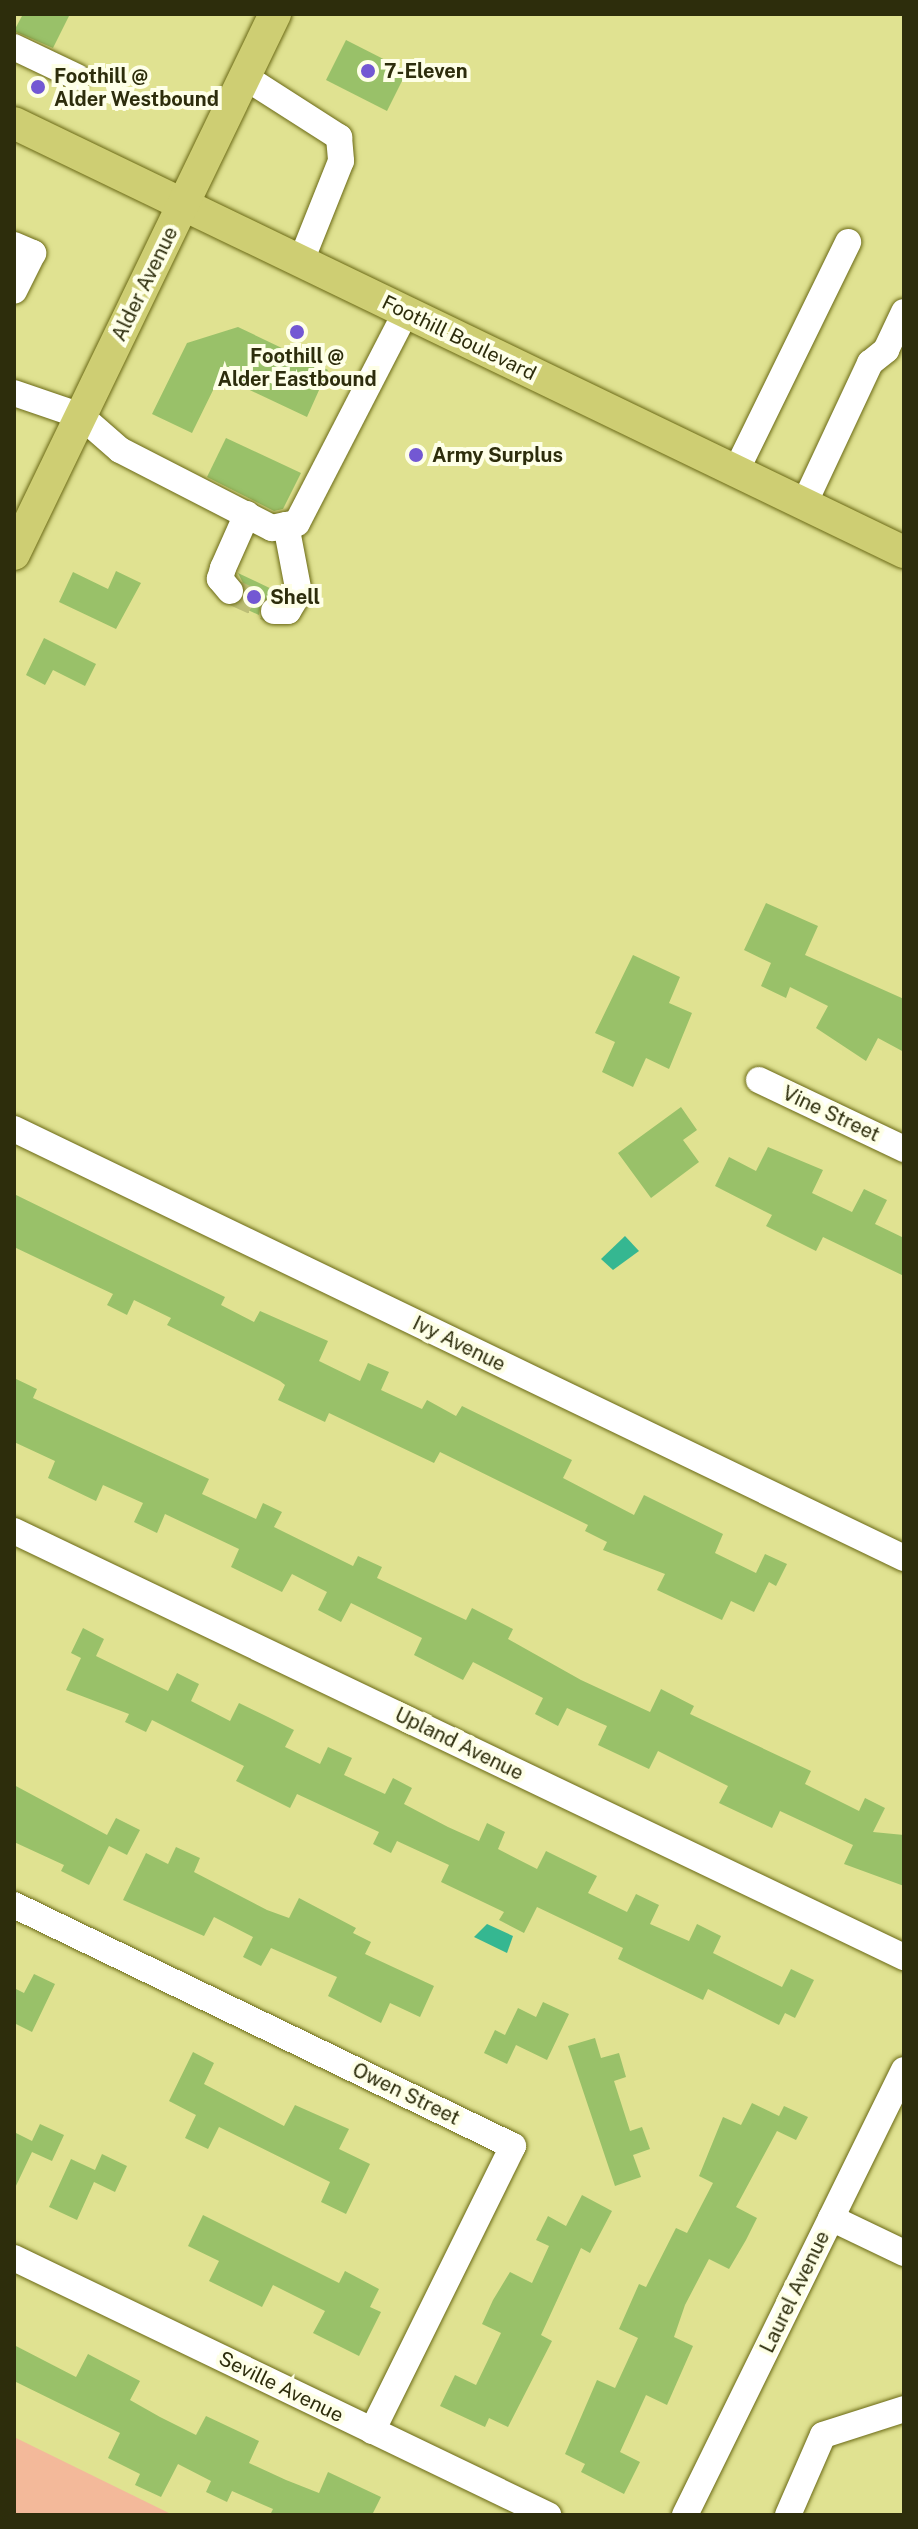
<!DOCTYPE html>
<html>
<head>
<meta charset="utf-8">
<style>
  body { margin:0 }
  #map { position:relative; width:918px; height:2529px; overflow:hidden; background:#e0e291; font-family:"Public Sans",sans-serif }
  div>[style] { position:absolute }
  [style*='--x'] { left:calc(var(--x)*1px); top:calc(var(--y)*1px); width:calc(var(--w)*1px); rotate:calc(var(--a)*1deg) }
  .green>* { inset:0; background:#f3b99a }
  .water>* { inset:0; background:#35b791 }
  .building>* { inset:0; background:#99c169 }
  .minor-tunnel>* { height:26px; margin-top:-13px; transform-origin:0; background:repeating-linear-gradient(90deg,#bcbe76 0 26px,transparent 0 39px) }
  .roads { filter:drop-shadow(0 0 2px #6a6915) drop-shadow(0 0 2px #6a6915) }
  .minor>* { height:26px; margin:-13px; padding:0 13px; transform-origin:13px; border-radius:13px; background:#fff }
  .major>* { height:32px; margin:-16px; padding:0 16px; transform-origin:16px; border-radius:16px; background:#cece73 }
  .dots>* { width:22px; height:22px; translate:-50% -50%; box-sizing:border-box; border:4px solid #feffe7; border-radius:50% }
  span { translate:-50% -50%; white-space:nowrap; text-align:center; line-height:1.15; -webkit-text-stroke:8px #feffe7; paint-order:stroke }
  .poi-label { font-size:20px; color:#2d2d0c; font-weight:700 }
  .left { translate:0 -50%; text-align:left }
  .street-label { font-size:20px; color:#2d2d0c }
  .frame { position:absolute; inset:0; border:16px solid #2d2d0c; pointer-events:none }
</style>
</head>
<body>
<div id="map">
  <div class="green">
    <i style="clip-path:polygon(14px 2437px,173px 2515px,14px 2515px)"></i>
  </div>
  <div class="water">
    <i style="clip-path:polygon(625px 1236px,639px 1251px,613px 1270px,601px 1259px)"></i>
    <i style="clip-path:polygon(487px 1924px,513px 1936px,507px 1953px,474px 1937px)"></i>
  </div>
  <div class="building">
    <i style="clip-path:polygon(23px 14px,70px 14px,53px 48px,14px 31px)"></i>
    <i style="clip-path:polygon(346px 40px,407px 71px,387px 111px,326px 80px)"></i>
    <i style="clip-path:polygon(238px 327px,328px 370px,307px 417px,220px 376px,192px 433px,152px 414px,187px 343px)"></i>
    <i style="clip-path:polygon(226px 438px,301px 473px,283px 509px,274px 511px,207px 477px)"></i>
    <i style="clip-path:polygon(116px 571px,141px 583px,116px 629px,59px 602px,73px 572px,108px 589px)"></i>
    <i style="clip-path:polygon(238px 573px,280px 593px,261px 602px,259px 615px,237px 605px,246px 589px)"></i>
    <i style="clip-path:polygon(44px 638px,96px 664px,85px 686px,53px 670px,45px 685px,26px 675px)"></i>
    <i style="clip-path:polygon(766px 903px,818px 926px,805px 955px,904px 999px,904px 1052px,878px 1038px,866px 1061px,816px 1028px,828px 1006px,790px 987px,786px 998px,761px 986px,771px 963px,744px 950px)"></i>
    <i style="clip-path:polygon(633px 955px,680px 977px,669px 1003px,692px 1013px,669px 1069px,646px 1058px,633px 1087px,602px 1072px,615px 1042px,595px 1033px)"></i>
    <i style="clip-path:polygon(681px 1107px,697px 1130px,683px 1140px,699px 1162px,651px 1198px,618px 1153px)"></i>
    <i style="clip-path:polygon(768px 1147px,823px 1170px,812px 1193px,852px 1212px,864px 1189px,887px 1200px,875px 1224px,904px 1238px,904px 1276px,823px 1237px,816px 1251px,766px 1226px,772px 1215px,715px 1186px,729px 1157px,756px 1171px)"></i>
    <i style="clip-path:polygon(14px 1194px,225px 1297px,221px 1305px,254px 1322px,260px 1311px,328px 1341px,319px 1361px,360px 1381px,368px 1363px,389px 1372px,381px 1390px,422px 1409px,427px 1400px,456px 1416px,462px 1406px,572px 1460px,563px 1478px,634px 1515px,644px 1495px,723px 1534px,715px 1553px,756px 1573px,765px 1554px,787px 1564px,776px 1586px,769px 1582px,754px 1612px,731px 1601px,722px 1620px,657px 1590px,665px 1574px,603px 1550px,607px 1542px,585px 1531px,588px 1525px,440px 1452px,434px 1463px,329px 1413px,325px 1422px,278px 1400px,285px 1385px,280px 1381px,167px 1325px,171px 1318px,134px 1300px,127px 1315px,107px 1305px,113px 1294px,14px 1247px)"></i>
    <i style="clip-path:polygon(14px 1378px,37px 1389px,33px 1398px,209px 1479px,202px 1494px,256px 1519px,263px 1503px,282px 1512px,274px 1527px,353px 1566px,358px 1556px,382px 1567px,377px 1578px,466px 1620px,472px 1608px,513px 1629px,508px 1639px,581px 1680px,650px 1712px,661px 1689px,694px 1706px,690px 1714px,811px 1771px,805px 1784px,859px 1811px,865px 1798px,885px 1808px,873px 1832px,904px 1835px,904px 1886px,844px 1864px,853px 1845px,780px 1811px,772px 1828px,719px 1803px,728px 1786px,658px 1751px,649px 1769px,598px 1745px,607px 1726px,567px 1708px,558px 1726px,535px 1714px,543px 1698px,473px 1662px,463px 1680px,414px 1655px,422px 1638px,351px 1603px,341px 1622px,318px 1610px,327px 1592px,292px 1574px,282px 1592px,231px 1567px,239px 1549px,165px 1514px,157px 1533px,134px 1522px,143px 1503px,103px 1485px,96px 1501px,48px 1478px,55px 1461px,14px 1442px)"></i>
    <i style="clip-path:polygon(83px 1628px,104px 1639px,96px 1656px,168px 1691px,177px 1673px,199px 1684px,191px 1701px,230px 1721px,239px 1703px,268px 1717px,294px 1730px,285px 1747px,320px 1764px,328px 1747px,352px 1758px,344px 1775px,385px 1794px,393px 1778px,412px 1788px,404px 1804px,448px 1827px,479px 1841px,487px 1823px,505px 1832px,498px 1849px,537px 1869px,546px 1851px,597px 1876px,588px 1893px,627px 1912px,636px 1894px,659px 1905px,650px 1924px,689px 1941px,697px 1924px,721px 1936px,713px 1953px,782px 1987px,791px 1969px,814px 1980px,795px 2018px,785px 2013px,779px 2025px,708px 1989px,703px 2000px,618px 1959px,623px 1948px,537px 1907px,524px 1933px,499px 1920px,504px 1912px,441px 1882px,449px 1865px,397px 1841px,391px 1853px,373px 1844px,379px 1832px,297px 1794px,290px 1808px,236px 1781px,244px 1766px,152px 1720px,146px 1732px,125px 1722px,129px 1714px,66px 1690px,81px 1658px,71px 1653px)"></i>
    <i style="clip-path:polygon(14px 1785px,107px 1835px,116px 1818px,140px 1830px,127px 1855px,109px 1846px,89px 1885px,61px 1871px,64px 1865px,14px 1842px)"></i>
    <i style="clip-path:polygon(176px 1847px,200px 1858px,194px 1872px,267px 1910px,289px 1918px,299px 1898px,356px 1928px,353px 1933px,371px 1942px,365px 1954px,434px 1986px,420px 2017px,390px 2003px,381px 2023px,328px 1996px,337px 1977px,271px 1948px,261px 1966px,243px 1957px,253px 1937px,214px 1917px,204px 1936px,123px 1900px,146px 1853px,168px 1864px)"></i>
    <i style="clip-path:polygon(34px 1974px,55px 1984px,32px 2032px,14px 2023px,14px 1988px,24px 1993px)"></i>
    <i style="clip-path:polygon(543px 2002px,569px 2014px,547px 2060px,516px 2045px,507px 2064px,484px 2053px,495px 2030px,505px 2035px,518px 2008px,536px 2017px)"></i>
    <i style="clip-path:polygon(595px 2038px,601px 2058px,619px 2053px,626px 2077px,614px 2081px,630px 2131px,642px 2127px,650px 2149px,633px 2155px,641px 2177px,615px 2186px,568px 2046px)"></i>
    <i style="clip-path:polygon(193px 2052px,214px 2063px,204px 2084px,284px 2126px,295px 2105px,349px 2129px,339px 2149px,370px 2164px,346px 2214px,321px 2202px,330px 2182px,219px 2127px,208px 2149px,185px 2138px,196px 2115px,169px 2101px)"></i>
    <i style="clip-path:polygon(752px 2103px,779px 2116px,784px 2106px,808px 2117px,796px 2140px,777px 2131px,736px 2207px,757px 2218px,746px 2240px,729px 2269px,709px 2259px,685px 2305px,674px 2337px,693px 2346px,667px 2405px,646px 2395px,620px 2452px,640px 2462px,624px 2494px,581px 2472px,585px 2464px,565px 2454px,597px 2380px,615px 2388px,638px 2338px,619px 2329px,639px 2284px,646px 2287px,676px 2228px,687px 2233px,713px 2183px,699px 2176px,723px 2117px,741px 2125px)"></i>
    <i style="clip-path:polygon(40px 2124px,64px 2135px,52px 2161px,32px 2152px,14px 2190px,14px 2132px,32px 2141px)"></i>
    <i style="clip-path:polygon(102px 2154px,127px 2166px,115px 2192px,94px 2182px,77px 2220px,49px 2207px,71px 2159px,95px 2170px)"></i>
    <i style="clip-path:polygon(582px 2195px,612px 2211px,590px 2253px,581px 2248px,541px 2335px,552px 2341px,508px 2427px,489px 2418px,485px 2427px,440px 2406px,455px 2375px,476px 2385px,501px 2333px,482px 2324px,493px 2300px,510px 2272px,532px 2283px,549px 2246px,536px 2240px,548px 2216px,566px 2226px)"></i>
    <i style="clip-path:polygon(203px 2215px,339px 2283px,345px 2271px,379px 2289px,370px 2307px,381px 2312px,359px 2356px,313px 2333px,325px 2311px,273px 2285px,262px 2307px,209px 2281px,219px 2261px,188px 2246px)"></i>
    <i style="clip-path:polygon(14px 2345px,76px 2377px,88px 2354px,140px 2381px,130px 2400px,160px 2417px,196px 2435px,206px 2416px,259px 2441px,249px 2463px,286px 2480px,319px 2493px,328px 2472px,381px 2497px,372px 2515px,270px 2515px,273px 2509px,232px 2491px,227px 2502px,206px 2492px,211px 2481px,178px 2464px,161px 2497px,135px 2485px,140px 2474px,108px 2458px,120px 2433px,14px 2381px)"></i>
  </div>
  <div class="minor-tunnel">
    <i style="--x:230;--y:591;--w:48;--a:24.4"></i>
  </div>
  <div class="roads">
    <div class="minor">
      <i style="--x:14;--y:47;--w:70;--a:25.5"></i>
      <i style="--x:245;--y:77;--w:112;--a:32.6"></i>
      <i style="--x:339;--y:137;--w:24;--a:85"></i>
      <i style="--x:341;--y:161;--w:108;--a:111.8"></i>
      <i style="--x:14;--y:245;--w:21;--a:23"></i>
      <i style="--x:33;--y:253;--w:42;--a:116.6"></i>
      <i style="--x:14;--y:393;--w:71;--a:18.9"></i>
      <i style="--x:81;--y:416;--w:52;--a:41.1"></i>
      <i style="--x:120;--y:450;--w:171;--a:27.2"></i>
      <i style="--x:272;--y:528;--w:14;--a:-12"></i>
      <i style="--x:286;--y:525;--w:11;--a:-10"></i>
      <i style="--x:297;--y:523;--w:237;--a:-62.7"></i>
      <i style="--x:736;--y:471;--w:255;--a:-63.9"></i>
      <i style="--x:804;--y:504;--w:156;--a:-64.9"></i>
      <i style="--x:870;--y:363;--w:21;--a:-39"></i>
      <i style="--x:886;--y:350;--w:42;--a:-64.7"></i>
      <i style="--x:230;--y:591;--w:16;--a:-130"></i>
      <i style="--x:220;--y:579;--w:11;--a:-75"></i>
      <i style="--x:223;--y:568;--w:59;--a:-66"></i>
      <i style="--x:274;--y:611;--w:14;--a:0"></i>
      <i style="--x:288;--y:611;--w:21;--a:-59"></i>
      <i style="--x:299;--y:593;--w:69;--a:-100.8"></i>
      <i style="--x:759;--y:1080;--w:161;--a:25.4"></i>
      <i style="--x:14;--y:1129;--w:988;--a:25.74"></i>
      <i style="--x:14;--y:1531;--w:987;--a:25.58"></i>
      <i style="--x:14;--y:1905;--w:554;--a:25.78"></i>
      <i style="--x:513;--y:2146;--w:318;--a:116.3"></i>
      <i style="--x:831;--y:2218;--w:81;--a:25.6"></i>
      <i style="--x:14;--y:2258;--w:593;--a:25.7"></i>
      <i style="--x:685;--y:2515;--w:496;--a:-63.8"></i>
      <i style="--x:788;--y:2515;--w:87;--a:-66.4"></i>
      <i style="--x:823;--y:2435;--w:85;--a:-17.8"></i>
    </div>
    <div class="major">
      <i style="--x:14;--y:123;--w:988;--a:25.74"></i>
      <i style="--x:14;--y:554;--w:600;--a:-64.2"></i>
    </div>
  </div>
  <div class="dots">
    <i style="left:368px;top:71px;background:#7358d3"></i>
    <i style="left:38px;top:87px;background:#7358d3"></i>
    <i style="left:297px;top:332px;background:#7358d3"></i>
    <i style="left:416px;top:455px;background:#7358d3"></i>
    <i style="left:254px;top:597px;background:#7358d3"></i>
  </div>
  <div class="poi-label">
    <span class="left" style="left:384px;top:71px">7-Eleven</span>
    <span class="left" style="left:54px;top:88px">Foothill @<br>Alder Westbound</span>
    <span style="left:297px;top:368px">Foothill @<br>Alder Eastbound</span>
    <span class="left" style="left:432px;top:455px">Army Surplus</span>
    <span class="left" style="left:270px;top:597px">Shell</span>
  </div>
  <div class="street-label">
    <span style="left:145px;top:284px;rotate:-64deg">Alder Avenue</span>
    <span style="left:459px;top:338px;rotate:26deg">Foothill Boulevard</span>
    <span style="left:831px;top:1114px;rotate:25deg">Vine Street</span>
    <span style="left:459px;top:1344px;rotate:26deg">Ivy Avenue</span>
    <span style="left:459px;top:1744px;rotate:26deg">Upland Avenue</span>
    <span style="left:406px;top:2094px;rotate:26deg">Owen Street</span>
    <span style="left:795px;top:2292px;rotate:-64deg">Laurel Avenue</span>
    <span style="left:281px;top:2387px;rotate:26deg">Seville Avenue</span>
  </div>
  <div class="frame"></div>
</div>
</body>
</html>
